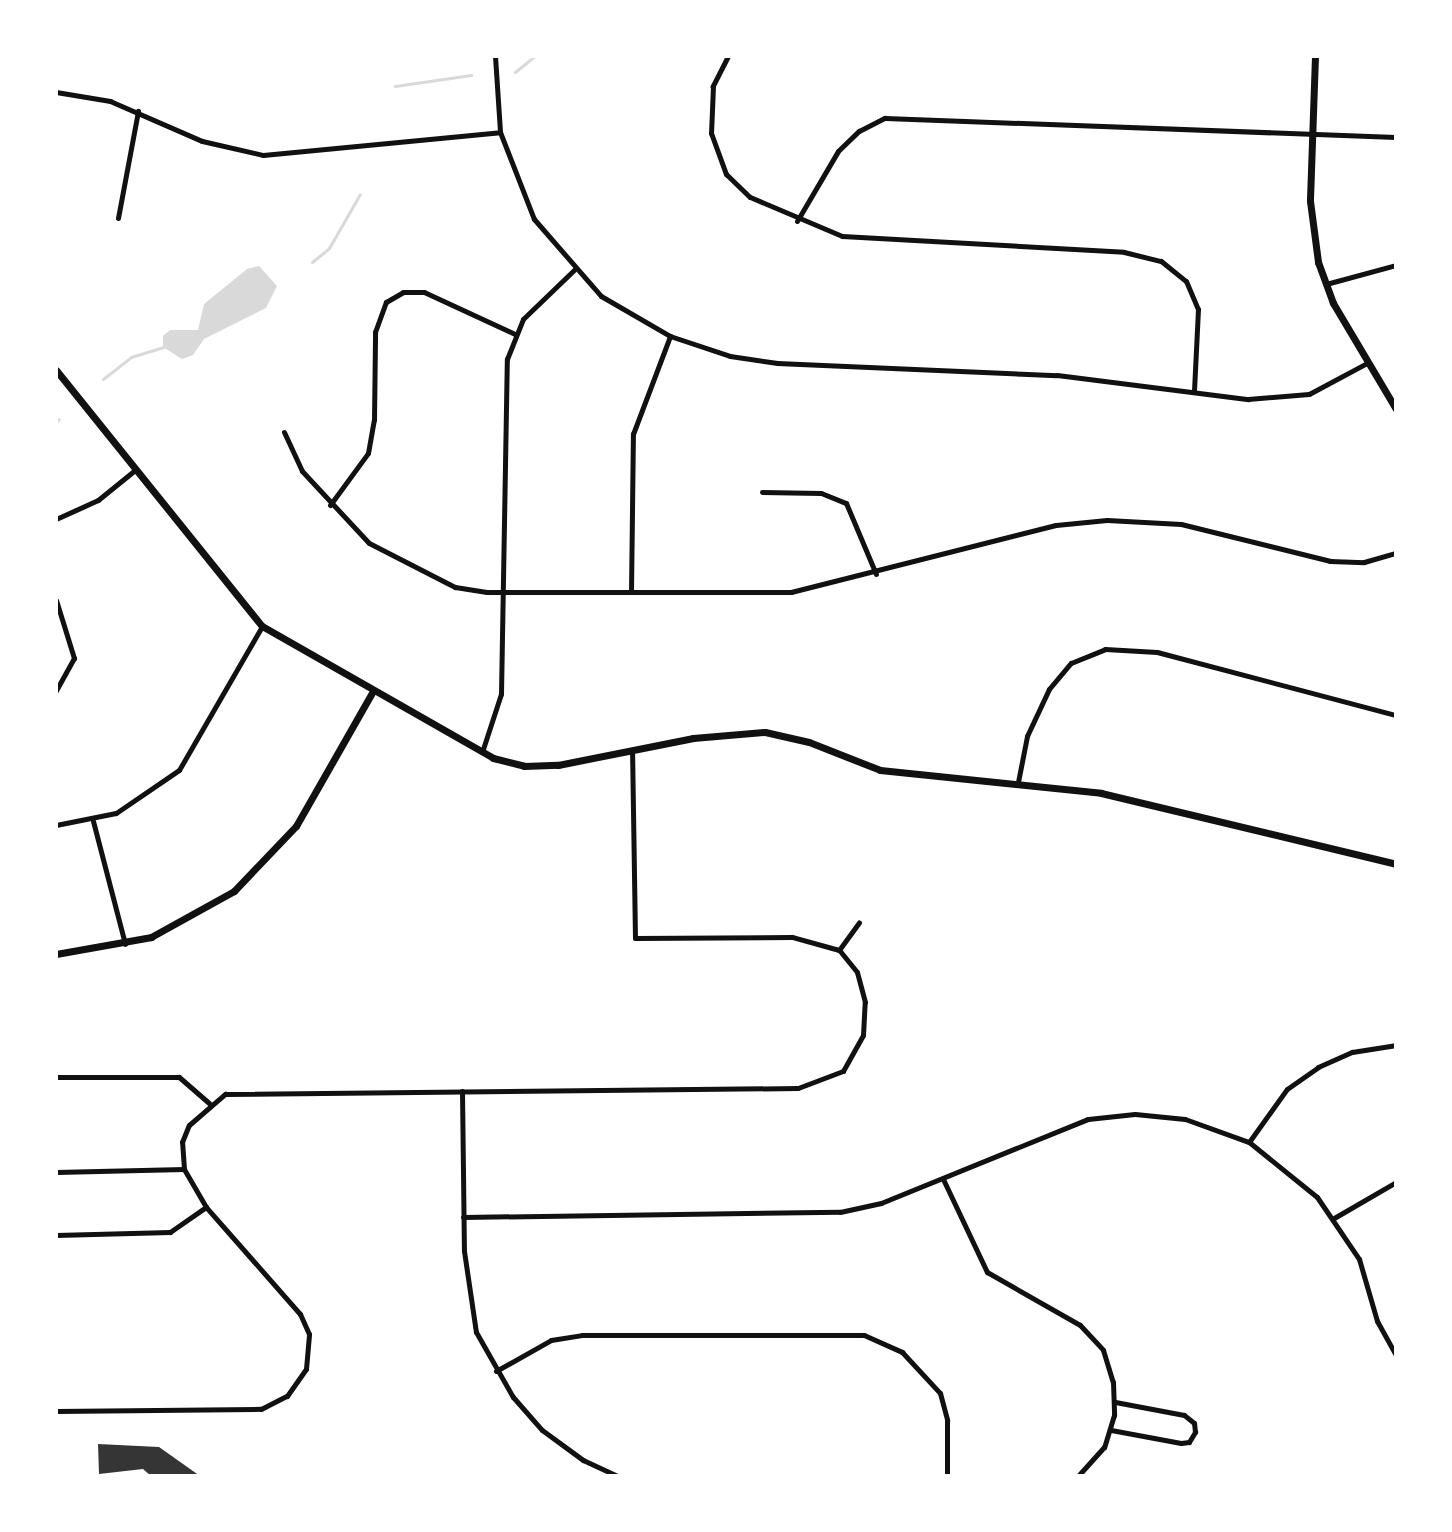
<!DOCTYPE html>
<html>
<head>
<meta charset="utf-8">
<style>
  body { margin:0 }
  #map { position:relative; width:1452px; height:1532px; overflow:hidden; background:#fff; font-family:"Exo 2",sans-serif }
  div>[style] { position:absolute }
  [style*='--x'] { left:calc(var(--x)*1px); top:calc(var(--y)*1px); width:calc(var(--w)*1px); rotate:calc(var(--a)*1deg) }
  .water>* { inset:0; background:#d9d9d9 }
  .stream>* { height:3px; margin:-1.5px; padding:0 1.5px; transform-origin:1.5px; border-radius:1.5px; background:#d9d9d9 }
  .building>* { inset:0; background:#353535 }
  .minor>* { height:5px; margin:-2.5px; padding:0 2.5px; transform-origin:2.5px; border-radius:2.5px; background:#111 }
  .tertiary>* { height:7px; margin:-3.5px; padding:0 3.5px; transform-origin:3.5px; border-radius:3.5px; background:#111 }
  span { translate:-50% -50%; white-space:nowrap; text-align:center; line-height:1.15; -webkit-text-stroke:8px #fff; paint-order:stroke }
  .frame { position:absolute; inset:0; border:58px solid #fff; pointer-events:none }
</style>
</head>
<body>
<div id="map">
  <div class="water">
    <i style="clip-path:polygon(259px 266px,277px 286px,266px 308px,204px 339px,193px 355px,182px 359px,163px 347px,163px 336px,170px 330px,198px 330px,204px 304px,247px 269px)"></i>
  </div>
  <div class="stream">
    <i style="--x:515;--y:72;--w:26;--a:-39"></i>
    <i style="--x:395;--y:86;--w:77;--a:-8.2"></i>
    <i style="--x:312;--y:262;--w:22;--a:-39"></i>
    <i style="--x:329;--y:248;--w:62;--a:-60.1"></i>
    <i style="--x:103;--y:379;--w:36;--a:-38"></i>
    <i style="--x:131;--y:357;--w:34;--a:-17"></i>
    <i style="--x:56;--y:422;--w:4;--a:-45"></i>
  </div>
  <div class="building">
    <i style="clip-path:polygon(98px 1444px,159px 1447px,200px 1476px,151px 1476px,143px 1469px,99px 1474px)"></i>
  </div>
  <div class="minor">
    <i style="--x:495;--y:56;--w:76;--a:86.2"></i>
    <i style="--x:500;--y:132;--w:93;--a:68.7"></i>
    <i style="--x:534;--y:219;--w:102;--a:49"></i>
    <i style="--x:601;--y:296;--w:80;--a:30.1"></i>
    <i style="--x:670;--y:336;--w:63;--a:18.4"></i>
    <i style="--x:730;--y:356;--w:48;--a:8.5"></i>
    <i style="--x:777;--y:363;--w:280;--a:2.5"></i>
    <i style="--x:1057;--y:375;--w:193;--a:7.2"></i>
    <i style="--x:1248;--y:399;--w:61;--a:-4.7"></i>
    <i style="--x:1309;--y:394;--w:66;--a:-28.1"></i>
    <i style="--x:728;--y:56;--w:34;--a:117"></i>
    <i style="--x:713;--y:86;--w:47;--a:92.4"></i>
    <i style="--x:711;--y:133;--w:44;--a:69.9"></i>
    <i style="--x:726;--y:174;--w:33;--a:44"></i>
    <i style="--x:750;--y:197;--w:100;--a:23"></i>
    <i style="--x:842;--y:236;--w:282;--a:3.2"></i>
    <i style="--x:1124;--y:252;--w:38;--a:14"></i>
    <i style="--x:1161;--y:261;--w:32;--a:39"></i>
    <i style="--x:1186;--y:281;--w:30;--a:67"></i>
    <i style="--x:1198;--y:309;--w:83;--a:92.8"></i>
    <i style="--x:56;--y:92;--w:55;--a:9.5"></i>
    <i style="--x:110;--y:101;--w:100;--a:23.5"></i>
    <i style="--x:202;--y:141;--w:63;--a:12.9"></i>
    <i style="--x:263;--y:155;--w:238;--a:-5.5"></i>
    <i style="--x:118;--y:218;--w:109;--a:-79.4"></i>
    <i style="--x:797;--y:221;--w:81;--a:-59.6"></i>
    <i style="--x:838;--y:151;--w:29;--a:-44"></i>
    <i style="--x:859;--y:131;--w:29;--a:-27"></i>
    <i style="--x:885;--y:118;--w:511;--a:2.13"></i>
    <i style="--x:1326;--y:284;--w:73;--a:-15.2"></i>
    <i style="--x:284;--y:432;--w:43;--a:65.2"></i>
    <i style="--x:302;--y:471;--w:98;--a:47.1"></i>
    <i style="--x:369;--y:543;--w:97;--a:27.1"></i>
    <i style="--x:455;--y:587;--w:32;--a:9"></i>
    <i style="--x:487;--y:592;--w:304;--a:0"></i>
    <i style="--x:791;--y:592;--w:273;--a:-14.2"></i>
    <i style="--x:1056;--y:525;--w:51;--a:-5.6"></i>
    <i style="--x:1107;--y:520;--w:74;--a:3.1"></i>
    <i style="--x:1181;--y:524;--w:154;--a:13.9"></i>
    <i style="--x:1330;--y:561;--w:34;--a:2"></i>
    <i style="--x:1364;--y:562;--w:33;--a:-16"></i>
    <i style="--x:762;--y:492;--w:59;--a:1"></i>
    <i style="--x:821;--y:493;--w:27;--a:22"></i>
    <i style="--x:846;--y:503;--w:77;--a:67.1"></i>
    <i style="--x:330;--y:505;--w:64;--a:-53.8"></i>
    <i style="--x:368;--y:453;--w:34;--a:-80"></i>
    <i style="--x:374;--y:420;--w:88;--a:-89.3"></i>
    <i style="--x:375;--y:332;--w:32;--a:-70"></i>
    <i style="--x:386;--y:302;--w:20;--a:-30"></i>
    <i style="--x:403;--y:292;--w:21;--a:0"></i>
    <i style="--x:424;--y:292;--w:100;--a:24.8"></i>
    <i style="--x:56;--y:519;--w:46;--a:-24.3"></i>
    <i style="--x:98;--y:500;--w:48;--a:-39"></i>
    <i style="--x:631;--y:592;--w:158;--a:-89.3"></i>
    <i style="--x:633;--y:434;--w:105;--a:-69.3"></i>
    <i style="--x:56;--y:600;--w:61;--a:72.8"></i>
    <i style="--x:74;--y:658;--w:38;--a:119"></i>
    <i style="--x:482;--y:752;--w:61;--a:-71.9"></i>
    <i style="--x:501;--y:694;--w:335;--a:-89"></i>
    <i style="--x:507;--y:359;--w:43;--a:-68.2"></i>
    <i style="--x:523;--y:319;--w:71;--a:-43.9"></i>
    <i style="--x:1018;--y:782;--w:47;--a:-78.9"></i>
    <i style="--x:1027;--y:736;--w:52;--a:-64.9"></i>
    <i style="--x:1049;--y:689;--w:34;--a:-50"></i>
    <i style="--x:1071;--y:663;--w:37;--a:-22"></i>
    <i style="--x:1105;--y:649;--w:52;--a:3.3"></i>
    <i style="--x:1157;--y:652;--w:247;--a:14.8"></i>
    <i style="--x:93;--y:821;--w:127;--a:75.4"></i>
    <i style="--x:56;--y:825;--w:61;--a:-11.3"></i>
    <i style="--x:116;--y:813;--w:76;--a:-34.3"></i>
    <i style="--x:179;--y:770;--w:166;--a:-60"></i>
    <i style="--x:839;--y:950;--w:34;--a:-54"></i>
    <i style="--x:56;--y:1077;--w:123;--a:0"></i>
    <i style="--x:179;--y:1077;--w:40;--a:41"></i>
    <i style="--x:462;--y:1091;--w:160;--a:89.3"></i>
    <i style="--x:464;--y:1251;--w:82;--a:81.6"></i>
    <i style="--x:476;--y:1332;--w:75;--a:60.4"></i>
    <i style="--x:513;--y:1397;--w:44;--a:48.7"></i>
    <i style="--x:542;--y:1430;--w:51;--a:36.2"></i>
    <i style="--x:583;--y:1460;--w:38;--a:25"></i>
    <i style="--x:1249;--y:1142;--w:65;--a:-54.4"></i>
    <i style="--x:1287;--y:1089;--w:38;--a:-35"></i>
    <i style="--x:1318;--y:1067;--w:37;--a:-24"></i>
    <i style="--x:1352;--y:1052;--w:45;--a:-9"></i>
    <i style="--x:56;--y:1172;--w:128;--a:-1.3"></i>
    <i style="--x:943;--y:1179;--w:103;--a:64.7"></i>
    <i style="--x:987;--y:1272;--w:107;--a:29.7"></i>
    <i style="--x:1080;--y:1325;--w:34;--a:47"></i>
    <i style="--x:1103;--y:1350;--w:34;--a:73"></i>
    <i style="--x:1113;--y:1382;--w:33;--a:88"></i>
    <i style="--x:1114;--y:1415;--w:34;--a:107"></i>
    <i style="--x:1104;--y:1447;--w:39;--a:132"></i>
    <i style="--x:463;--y:1217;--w:377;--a:-0.8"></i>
    <i style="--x:840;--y:1212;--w:42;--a:-12.4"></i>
    <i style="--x:881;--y:1203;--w:223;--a:-22.1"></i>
    <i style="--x:1088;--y:1119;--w:47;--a:-6.1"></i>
    <i style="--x:1135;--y:1114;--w:50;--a:5.7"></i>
    <i style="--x:1185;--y:1119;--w:68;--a:19.8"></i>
    <i style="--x:1249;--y:1142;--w:87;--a:39"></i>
    <i style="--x:1317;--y:1197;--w:75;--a:55.9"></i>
    <i style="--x:1359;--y:1259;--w:65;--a:73.8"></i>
    <i style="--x:1377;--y:1321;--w:39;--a:61"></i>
    <i style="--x:1334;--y:1218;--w:72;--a:-30.1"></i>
    <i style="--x:56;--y:1235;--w:114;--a:-1.5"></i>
    <i style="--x:170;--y:1232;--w:44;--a:-34.8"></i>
    <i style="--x:496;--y:1371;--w:63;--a:-29.4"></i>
    <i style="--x:551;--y:1340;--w:31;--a:-9"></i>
    <i style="--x:582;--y:1335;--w:282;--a:0"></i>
    <i style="--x:864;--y:1335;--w:42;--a:24.1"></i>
    <i style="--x:902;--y:1352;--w:56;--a:47.2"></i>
    <i style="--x:940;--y:1393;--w:28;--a:75"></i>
    <i style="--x:947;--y:1420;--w:56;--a:90"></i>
    <i style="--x:56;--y:1411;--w:205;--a:-0.6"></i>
    <i style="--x:261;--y:1409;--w:29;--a:-27"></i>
    <i style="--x:287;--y:1396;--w:33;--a:-55"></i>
    <i style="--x:306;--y:1369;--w:35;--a:-85"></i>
    <i style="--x:309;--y:1334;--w:22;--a:-114"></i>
    <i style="--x:300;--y:1314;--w:142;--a:-131.3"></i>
    <i style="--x:206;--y:1207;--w:44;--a:-120.1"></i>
    <i style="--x:184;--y:1169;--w:27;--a:-94"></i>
    <i style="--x:182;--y:1142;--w:18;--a:-68"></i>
    <i style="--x:189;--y:1125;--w:48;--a:-40.7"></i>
    <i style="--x:225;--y:1094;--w:573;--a:-0.6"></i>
    <i style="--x:798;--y:1088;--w:48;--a:-20.7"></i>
    <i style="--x:843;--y:1071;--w:41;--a:-60.9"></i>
    <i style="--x:863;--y:1035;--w:33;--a:-87"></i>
    <i style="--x:865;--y:1002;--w:31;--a:-105"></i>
    <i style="--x:857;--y:972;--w:28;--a:-129"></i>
    <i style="--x:839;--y:950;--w:49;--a:-164.5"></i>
    <i style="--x:792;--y:937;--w:157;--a:179.6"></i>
    <i style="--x:635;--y:938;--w:185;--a:-90.9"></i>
    <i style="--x:1111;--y:1430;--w:71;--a:10.5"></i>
    <i style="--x:1181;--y:1443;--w:8;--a:-7"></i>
    <i style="--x:1189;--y:1442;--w:12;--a:-59"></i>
    <i style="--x:1195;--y:1432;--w:9;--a:-96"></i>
    <i style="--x:1194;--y:1423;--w:13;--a:-141"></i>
    <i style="--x:1184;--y:1415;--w:70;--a:-169.3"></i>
  </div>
  <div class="tertiary">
    <i style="--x:1315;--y:56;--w:145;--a:92"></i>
    <i style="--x:1310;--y:201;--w:62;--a:82.5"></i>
    <i style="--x:1318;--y:262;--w:44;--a:69.9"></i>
    <i style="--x:1333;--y:303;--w:123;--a:59.3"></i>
    <i style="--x:56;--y:370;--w:329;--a:51.2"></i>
    <i style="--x:262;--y:626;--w:266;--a:29.7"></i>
    <i style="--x:493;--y:758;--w:32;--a:14"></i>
    <i style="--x:524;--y:766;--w:34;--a:-2"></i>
    <i style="--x:558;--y:765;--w:138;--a:-11.3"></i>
    <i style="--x:693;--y:738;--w:72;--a:-4.8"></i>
    <i style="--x:765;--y:732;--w:45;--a:12.8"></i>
    <i style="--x:809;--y:742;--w:76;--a:21.5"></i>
    <i style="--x:880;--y:770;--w:222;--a:5.9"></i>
    <i style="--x:1101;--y:793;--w:303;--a:13.5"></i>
    <i style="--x:56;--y:954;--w:97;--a:-10.1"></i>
    <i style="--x:151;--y:937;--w:95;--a:-29"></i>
    <i style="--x:234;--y:891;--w:90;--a:-46.4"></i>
    <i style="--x:296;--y:826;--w:153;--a:-60.3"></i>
  </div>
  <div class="frame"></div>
</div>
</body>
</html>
